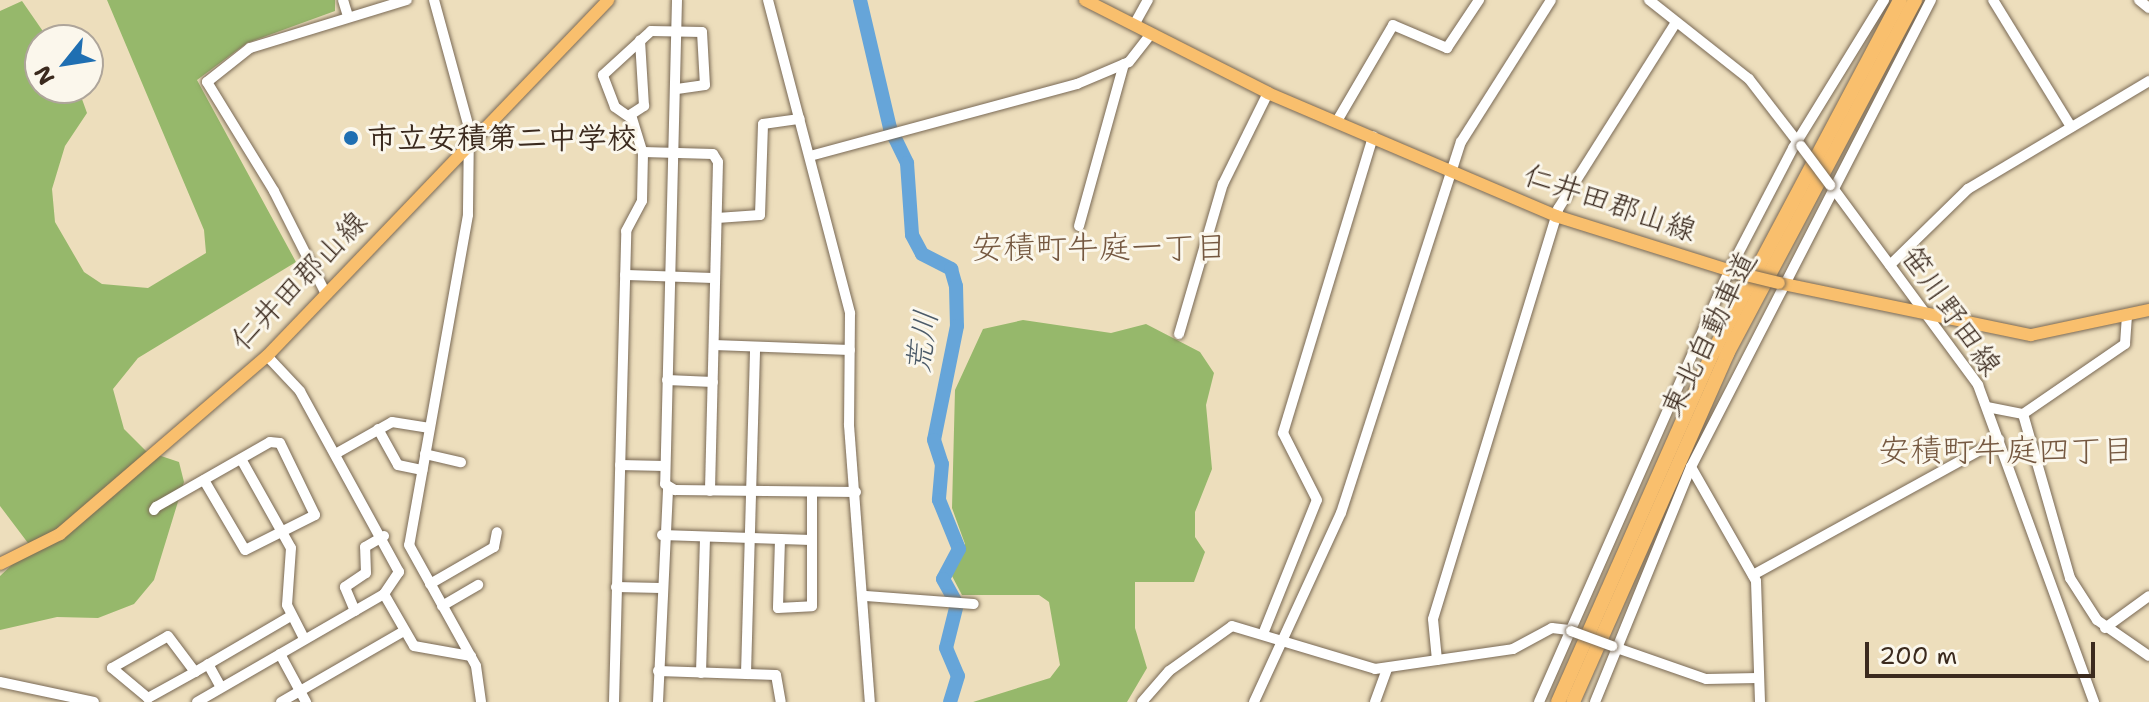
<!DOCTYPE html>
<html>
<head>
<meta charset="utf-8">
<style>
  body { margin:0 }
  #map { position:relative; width:2149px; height:702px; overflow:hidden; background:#eddebc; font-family:"Shantell Sans","Klee One",sans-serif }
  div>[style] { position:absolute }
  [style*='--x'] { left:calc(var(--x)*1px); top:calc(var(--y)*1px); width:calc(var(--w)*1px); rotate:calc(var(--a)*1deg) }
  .forest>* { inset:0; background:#96b86b }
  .river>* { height:14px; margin:-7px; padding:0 7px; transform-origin:7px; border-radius:7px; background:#66a5d9 }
  .roads { filter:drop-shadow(0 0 2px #796955) drop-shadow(0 0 2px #796955) }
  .minor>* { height:10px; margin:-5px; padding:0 5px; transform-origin:5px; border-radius:5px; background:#fff }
  .major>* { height:12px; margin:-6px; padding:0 6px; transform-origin:6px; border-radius:6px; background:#f9bf6d }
  .highway>* { height:14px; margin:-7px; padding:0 7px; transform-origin:7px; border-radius:7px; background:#f9bf6d }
  .bridges { filter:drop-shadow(0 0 2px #796955) drop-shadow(0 0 2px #796955) }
  .minor-bridge>* { height:10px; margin:-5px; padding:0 5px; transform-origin:5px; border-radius:5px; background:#fff }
  .major-bridge>* { height:12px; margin:-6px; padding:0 6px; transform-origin:6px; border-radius:6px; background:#f9bf6d }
  .dots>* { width:22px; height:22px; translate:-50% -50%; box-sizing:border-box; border:4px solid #fbf7ec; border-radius:50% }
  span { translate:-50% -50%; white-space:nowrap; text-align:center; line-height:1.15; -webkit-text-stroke:6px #fbf7ec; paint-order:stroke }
  .poi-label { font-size:30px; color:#3b2a1e; font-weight:700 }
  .left { translate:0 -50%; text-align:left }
  .street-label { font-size:30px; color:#3b2a1e }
  .neighbourhood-label { font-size:32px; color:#755840 }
  .water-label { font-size:32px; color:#4c5b69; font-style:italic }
  .north { position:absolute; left:24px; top:24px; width:80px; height:80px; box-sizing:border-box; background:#fbf7ec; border:2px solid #aea59a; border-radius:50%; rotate:240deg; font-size:22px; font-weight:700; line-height:32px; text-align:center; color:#3b2a1e }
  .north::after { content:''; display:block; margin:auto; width:28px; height:36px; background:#1f6fb2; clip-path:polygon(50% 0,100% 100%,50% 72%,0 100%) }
  .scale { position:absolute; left:1865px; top:642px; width:230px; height:36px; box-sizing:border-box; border:4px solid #3b2a1e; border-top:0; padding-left:10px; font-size:24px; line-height:28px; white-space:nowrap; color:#3b2a1e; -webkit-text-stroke:6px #fbf7ec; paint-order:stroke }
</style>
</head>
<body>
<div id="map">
  <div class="forest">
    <i style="clip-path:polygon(107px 0,335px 0,335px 11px,247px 43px,197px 80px,296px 262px,138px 358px,113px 389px,124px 429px,146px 451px,179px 462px,184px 482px,154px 580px,134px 604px,98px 618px,57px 617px,0 630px,0 576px,31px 547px,0 506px,0 11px,22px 1px,49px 40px,40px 40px,40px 88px,78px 88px,87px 113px,65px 146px,52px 189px,55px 222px,84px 272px,102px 284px,148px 288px,206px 253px,204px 230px)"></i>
    <i style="clip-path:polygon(1023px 320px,1111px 333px,1146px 324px,1200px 352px,1214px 373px,1206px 405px,1212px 469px,1195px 512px,1195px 537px,1205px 552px,1194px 582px,1135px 582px,1135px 628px,1147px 668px,1127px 702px,973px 702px,1050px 678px,1060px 665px,1049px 602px,1039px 595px,962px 595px,952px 576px,965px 544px,952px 508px,955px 390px,983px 329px)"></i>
  </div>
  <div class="river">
    <i style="--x:860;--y:0;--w:131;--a:76.8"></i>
    <i style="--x:890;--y:128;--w:39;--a:64"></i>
    <i style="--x:907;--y:163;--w:72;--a:86"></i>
    <i style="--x:912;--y:235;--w:21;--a:62"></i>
    <i style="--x:922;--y:254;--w:33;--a:27"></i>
    <i style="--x:951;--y:269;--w:18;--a:74"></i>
    <i style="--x:956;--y:286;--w:40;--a:88.6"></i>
    <i style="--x:957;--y:326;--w:116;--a:101.4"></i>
    <i style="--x:934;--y:440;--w:25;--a:72"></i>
    <i style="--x:942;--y:464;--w:36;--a:95"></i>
    <i style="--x:939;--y:500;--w:53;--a:67.8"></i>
    <i style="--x:959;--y:549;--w:34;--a:118"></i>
    <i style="--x:943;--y:579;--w:29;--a:61"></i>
    <i style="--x:957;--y:604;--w:45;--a:104"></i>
    <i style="--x:946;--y:648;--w:30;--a:67"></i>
    <i style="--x:958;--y:676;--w:27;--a:107"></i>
  </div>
  <div class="roads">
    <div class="minor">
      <i style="--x:343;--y:0;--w:17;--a:73"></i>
      <i style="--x:434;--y:0;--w:133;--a:74.7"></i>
      <i style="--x:469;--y:128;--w:87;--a:90.7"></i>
      <i style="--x:468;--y:215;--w:335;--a:100.1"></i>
      <i style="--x:409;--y:545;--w:138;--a:61"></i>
      <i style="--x:476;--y:666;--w:36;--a:82"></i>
      <i style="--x:677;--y:0;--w:484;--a:91.4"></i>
      <i style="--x:665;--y:484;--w:12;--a:31"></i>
      <i style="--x:675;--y:490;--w:181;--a:0.6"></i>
      <i style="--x:768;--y:0;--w:324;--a:75.3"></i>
      <i style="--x:850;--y:313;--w:112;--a:90.5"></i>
      <i style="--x:849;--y:425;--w:278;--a:85.7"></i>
      <i style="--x:1649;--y:0;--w:127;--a:38.3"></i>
      <i style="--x:1749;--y:79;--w:83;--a:52.3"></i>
      <i style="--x:1993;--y:0;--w:149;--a:58.4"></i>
      <i style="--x:2139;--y:0;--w:13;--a:39"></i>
      <i style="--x:1134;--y:25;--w:29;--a:-61"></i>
      <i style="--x:630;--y:115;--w:17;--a:-33"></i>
      <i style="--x:644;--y:106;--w:66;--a:-93.5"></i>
      <i style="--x:1337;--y:121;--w:111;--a:-59.7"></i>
      <i style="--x:1393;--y:25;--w:59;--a:23.1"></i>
      <i style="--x:1447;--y:48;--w:58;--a:-56.3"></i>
      <i style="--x:643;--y:152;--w:70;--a:1.6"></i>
      <i style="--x:713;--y:154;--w:9;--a:58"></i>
      <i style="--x:718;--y:162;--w:329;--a:91.4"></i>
      <i style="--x:810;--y:156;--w:277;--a:-15.1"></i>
      <i style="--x:1077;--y:84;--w:56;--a:-22.9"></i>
      <i style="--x:1129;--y:62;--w:36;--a:-52"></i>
      <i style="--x:1833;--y:188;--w:245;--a:53.6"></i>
      <i style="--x:1978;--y:385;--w:338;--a:69.9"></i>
      <i style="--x:717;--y:218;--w:43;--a:-4"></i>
      <i style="--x:760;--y:215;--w:91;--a:-88.1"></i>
      <i style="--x:763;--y:124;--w:37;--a:-8"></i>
      <i style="--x:1079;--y:226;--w:168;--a:-74.5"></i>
      <i style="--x:1890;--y:265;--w:109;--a:-44.3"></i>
      <i style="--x:1968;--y:189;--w:211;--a:-30.8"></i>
      <i style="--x:625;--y:275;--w:90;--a:1.9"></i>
      <i style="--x:326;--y:294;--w:115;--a:-116.8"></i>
      <i style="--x:274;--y:191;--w:128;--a:-121.6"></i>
      <i style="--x:207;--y:82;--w:55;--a:-38.3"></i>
      <i style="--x:250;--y:48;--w:164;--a:-17"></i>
      <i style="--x:1179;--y:334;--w:156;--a:-73.7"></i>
      <i style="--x:1223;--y:184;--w:102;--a:-63.7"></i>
      <i style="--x:714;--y:345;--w:136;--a:2.1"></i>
      <i style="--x:667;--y:380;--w:46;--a:2.5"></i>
      <i style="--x:1987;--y:407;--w:37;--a:11"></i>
      <i style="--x:2023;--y:414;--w:124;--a:-34.5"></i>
      <i style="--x:2125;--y:344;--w:27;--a:-86"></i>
      <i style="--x:2023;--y:414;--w:171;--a:74"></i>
      <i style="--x:2070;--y:578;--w:50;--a:57.3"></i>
      <i style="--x:2097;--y:620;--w:63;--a:34.7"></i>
      <i style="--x:378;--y:429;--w:41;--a:60.9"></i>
      <i style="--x:398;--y:465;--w:25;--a:12"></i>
      <i style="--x:337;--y:453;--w:63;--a:-29.4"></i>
      <i style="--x:392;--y:422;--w:38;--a:9"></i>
      <i style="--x:425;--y:454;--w:37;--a:13"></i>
      <i style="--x:241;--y:459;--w:102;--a:60.7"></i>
      <i style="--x:291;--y:548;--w:57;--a:94"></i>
      <i style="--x:287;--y:605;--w:38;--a:63"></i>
      <i style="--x:620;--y:465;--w:45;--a:1.3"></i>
      <i style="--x:1691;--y:467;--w:131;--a:60.3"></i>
      <i style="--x:1756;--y:581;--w:121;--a:88.1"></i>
      <i style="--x:154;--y:510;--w:4;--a:-56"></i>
      <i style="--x:156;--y:507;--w:131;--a:-29.7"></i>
      <i style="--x:270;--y:442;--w:10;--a:6"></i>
      <i style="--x:280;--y:443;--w:80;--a:64.1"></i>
      <i style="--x:315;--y:515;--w:78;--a:153.4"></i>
      <i style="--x:245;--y:550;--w:81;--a:-120.4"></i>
      <i style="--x:662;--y:535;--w:149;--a:1.9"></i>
      <i style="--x:780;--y:539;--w:69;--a:91.7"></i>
      <i style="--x:778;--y:608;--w:34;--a:-3"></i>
      <i style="--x:812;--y:606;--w:113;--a:-90"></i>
      <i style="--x:1753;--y:575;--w:281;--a:-28.8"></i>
      <i style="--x:430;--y:584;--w:74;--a:-30"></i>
      <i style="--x:494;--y:547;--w:15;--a:-79"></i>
      <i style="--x:616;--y:587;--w:45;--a:1.3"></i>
      <i style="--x:384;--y:594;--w:60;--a:60"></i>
      <i style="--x:414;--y:646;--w:58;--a:10"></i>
      <i style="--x:866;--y:596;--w:108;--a:4.2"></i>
      <i style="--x:442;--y:606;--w:42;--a:-30.3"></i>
      <i style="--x:355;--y:611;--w:26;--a:-113"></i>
      <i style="--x:345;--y:587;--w:25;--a:-34"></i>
      <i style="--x:366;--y:573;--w:26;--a:-92"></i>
      <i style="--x:365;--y:547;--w:22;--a:-30"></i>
      <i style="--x:2105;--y:628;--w:54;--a:-36"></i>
      <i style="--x:1263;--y:634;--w:144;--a:-68.1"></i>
      <i style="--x:1317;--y:500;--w:75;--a:-116.9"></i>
      <i style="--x:1283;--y:433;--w:310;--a:-73.1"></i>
      <i style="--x:1614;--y:647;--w:97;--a:19.2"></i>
      <i style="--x:1706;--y:679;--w:52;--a:-1.1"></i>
      <i style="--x:280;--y:654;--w:55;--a:61.6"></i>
      <i style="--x:1437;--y:660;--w:41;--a:-95.6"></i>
      <i style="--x:1433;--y:619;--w:429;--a:-73"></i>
      <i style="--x:1558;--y:209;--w:221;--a:-57.7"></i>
      <i style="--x:208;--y:664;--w:26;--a:61"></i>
      <i style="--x:658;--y:671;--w:118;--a:1.9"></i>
      <i style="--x:776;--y:675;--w:27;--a:80"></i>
      <i style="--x:195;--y:672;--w:54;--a:151"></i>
      <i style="--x:148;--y:698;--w:47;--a:-140.2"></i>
      <i style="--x:112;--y:668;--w:64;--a:-29.7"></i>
      <i style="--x:168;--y:636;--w:45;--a:53.1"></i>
      <i style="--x:195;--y:672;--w:111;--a:-30.3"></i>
      <i style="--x:701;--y:673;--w:136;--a:-88.3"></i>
      <i style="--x:746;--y:674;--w:327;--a:-88.4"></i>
      <i style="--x:0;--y:682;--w:96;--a:12"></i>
      <i style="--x:197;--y:702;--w:216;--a:-30"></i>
      <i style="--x:384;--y:594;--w:27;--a:-56"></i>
      <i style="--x:399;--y:572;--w:206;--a:-118.7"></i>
      <i style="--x:300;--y:391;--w:48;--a:-133.3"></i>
      <i style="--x:281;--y:702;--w:142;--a:-30"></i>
      <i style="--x:614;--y:702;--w:471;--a:-88.5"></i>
      <i style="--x:626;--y:231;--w:34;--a:-62"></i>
      <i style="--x:642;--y:201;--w:47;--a:-88.8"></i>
      <i style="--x:643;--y:154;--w:37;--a:-107"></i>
      <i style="--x:632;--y:119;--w:21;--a:-145"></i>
      <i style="--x:615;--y:107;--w:34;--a:-111"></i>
      <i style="--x:603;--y:75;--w:65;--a:-42.5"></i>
      <i style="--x:651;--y:31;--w:51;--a:1.1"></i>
      <i style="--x:702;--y:32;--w:53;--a:86.8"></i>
      <i style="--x:705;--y:85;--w:30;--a:172"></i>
      <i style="--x:658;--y:702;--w:214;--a:-87.3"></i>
      <i style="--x:1142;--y:702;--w:41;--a:-48.9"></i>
      <i style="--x:1169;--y:671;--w:77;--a:-35.5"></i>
      <i style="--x:1232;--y:626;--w:149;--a:16.7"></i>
      <i style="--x:1375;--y:669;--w:139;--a:-8.2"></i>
      <i style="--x:1513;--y:649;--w:44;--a:-28.3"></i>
      <i style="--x:1552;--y:628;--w:17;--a:7"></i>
      <i style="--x:1254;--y:702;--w:208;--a:-65.3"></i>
      <i style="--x:1341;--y:513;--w:390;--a:-72.1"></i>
      <i style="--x:1461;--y:142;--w:168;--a:-57.6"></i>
      <i style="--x:1375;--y:702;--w:35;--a:-70"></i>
      <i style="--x:1539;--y:702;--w:471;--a:-66.2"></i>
      <i style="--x:1729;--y:271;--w:139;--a:-62.5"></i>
      <i style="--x:1793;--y:148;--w:174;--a:-58.4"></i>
      <i style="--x:1595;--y:702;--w:254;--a:-67.8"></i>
      <i style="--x:1691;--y:467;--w:525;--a:-62.8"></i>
    </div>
    <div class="major">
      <i style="--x:1085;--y:0;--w:205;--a:26.9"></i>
      <i style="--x:1268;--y:93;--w:313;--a:23.1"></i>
      <i style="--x:1556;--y:216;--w:191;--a:17.4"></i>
      <i style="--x:1779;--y:283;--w:257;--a:11.7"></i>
      <i style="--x:2031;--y:335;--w:121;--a:-12"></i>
      <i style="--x:0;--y:564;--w:67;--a:-26.6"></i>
      <i style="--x:60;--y:534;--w:273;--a:-40.7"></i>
      <i style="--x:267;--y:356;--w:493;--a:-46.2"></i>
    </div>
    <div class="highway">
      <i style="--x:1558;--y:702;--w:383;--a:-66.1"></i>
      <i style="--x:1713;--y:352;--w:399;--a:-62"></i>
      <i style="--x:1573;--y:702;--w:381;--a:-66.1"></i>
      <i style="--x:1727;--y:354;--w:401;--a:-62"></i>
    </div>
  </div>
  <div class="bridges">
    <div class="minor-bridge">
      <i style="--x:1801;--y:146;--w:49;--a:53.4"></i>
      <i style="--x:1571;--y:631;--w:44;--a:20.1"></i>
    </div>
    <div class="major-bridge">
      <i style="--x:1738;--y:273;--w:42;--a:13.7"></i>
    </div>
  </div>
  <div class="dots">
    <i style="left:351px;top:138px;background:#1f6fb2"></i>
  </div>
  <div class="poi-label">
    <span class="left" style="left:367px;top:138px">市立安積第二中学校</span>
  </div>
  <div class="street-label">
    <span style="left:1610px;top:203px;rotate:19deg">仁井田郡山線</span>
    <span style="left:299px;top:281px;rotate:-46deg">仁井田郡山線</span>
    <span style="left:1951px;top:311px;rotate:55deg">笹川野田線</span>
    <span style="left:1709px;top:334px;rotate:-64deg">東北自動車道</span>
  </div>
  <div class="neighbourhood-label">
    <span style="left:1099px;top:247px">安積町牛庭一丁目</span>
    <span style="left:2006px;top:450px">安積町牛庭四丁目</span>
  </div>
  <div class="water-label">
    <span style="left:922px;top:342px;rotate:-82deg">荒川</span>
  </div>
  <div class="north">N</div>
  <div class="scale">200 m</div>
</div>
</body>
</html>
